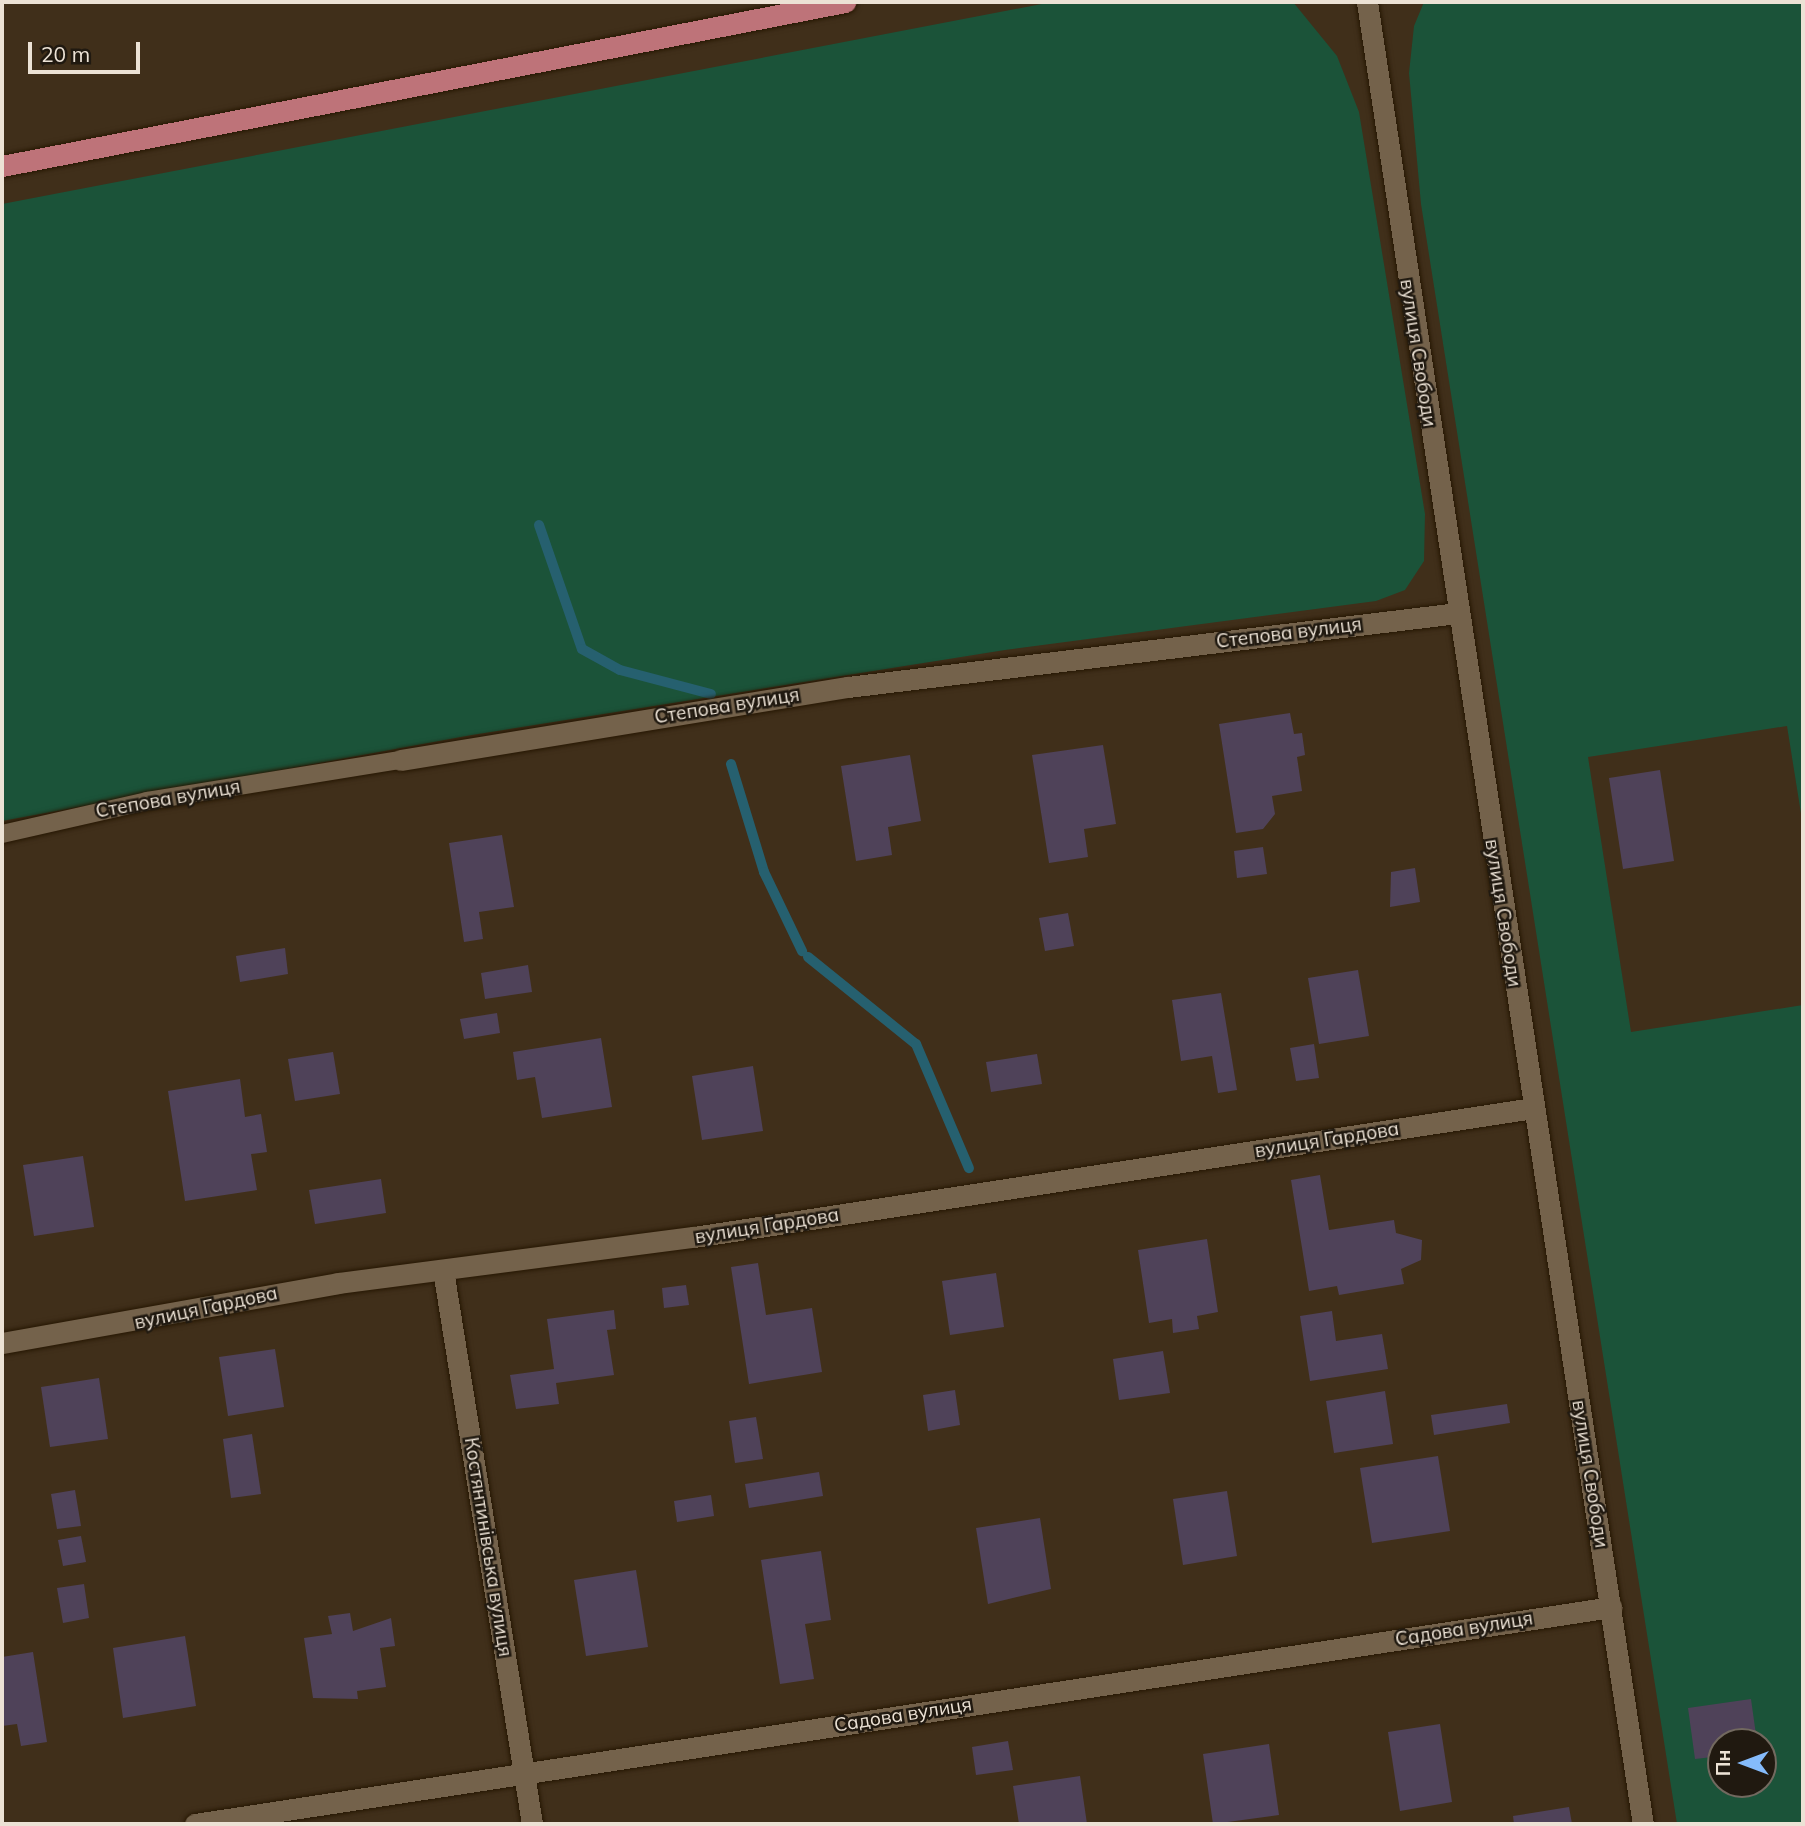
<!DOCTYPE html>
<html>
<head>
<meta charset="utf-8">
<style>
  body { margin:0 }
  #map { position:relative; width:1805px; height:1826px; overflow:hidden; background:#402f1a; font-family:Mulish,sans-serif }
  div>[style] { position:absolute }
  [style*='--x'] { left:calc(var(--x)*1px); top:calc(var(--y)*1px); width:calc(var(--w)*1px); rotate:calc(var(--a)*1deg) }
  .green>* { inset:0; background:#1b5339 }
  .stream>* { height:10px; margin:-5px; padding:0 5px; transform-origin:5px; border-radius:5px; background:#26606f }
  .building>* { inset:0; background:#4f4259 }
  .roads { filter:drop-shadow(0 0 2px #261703) drop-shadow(0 0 2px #261703) }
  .lane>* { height:18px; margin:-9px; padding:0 9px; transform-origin:9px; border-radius:9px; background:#74624b }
  .street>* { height:21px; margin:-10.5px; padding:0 10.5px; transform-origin:10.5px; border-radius:10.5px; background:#74624b }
  .secondary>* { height:21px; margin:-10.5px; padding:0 10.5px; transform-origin:10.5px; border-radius:10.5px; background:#74624b }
  .primary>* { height:21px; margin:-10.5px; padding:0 10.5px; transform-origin:10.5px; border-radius:10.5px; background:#be7379 }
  span { translate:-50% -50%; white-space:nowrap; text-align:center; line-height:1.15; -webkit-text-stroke:5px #201910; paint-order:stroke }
  .street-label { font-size:19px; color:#ece2d5 }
  .frame { position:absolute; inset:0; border:4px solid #ece2d5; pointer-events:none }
  .north { position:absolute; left:1707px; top:1728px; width:70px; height:70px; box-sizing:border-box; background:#201910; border:2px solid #72695f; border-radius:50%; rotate:270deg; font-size:19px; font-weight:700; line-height:28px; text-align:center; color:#ece2d5 }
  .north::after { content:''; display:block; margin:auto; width:24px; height:32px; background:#85bbfb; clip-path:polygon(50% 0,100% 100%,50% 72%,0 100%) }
  .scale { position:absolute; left:28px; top:42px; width:112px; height:32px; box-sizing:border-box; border:4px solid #ece2d5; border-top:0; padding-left:9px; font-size:21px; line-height:24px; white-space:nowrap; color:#ece2d5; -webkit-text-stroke:5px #201910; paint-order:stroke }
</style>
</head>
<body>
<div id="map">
  <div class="green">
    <i style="clip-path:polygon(1052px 2px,1293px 2px,1337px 56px,1359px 112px,1425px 514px,1424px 561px,1405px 590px,1376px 601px,1005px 650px,472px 735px,2px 821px,2px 204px)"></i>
    <i style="clip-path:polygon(evenodd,1424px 2px,1803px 2px,1803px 826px,1787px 726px,1588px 757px,1631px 1032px,1803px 1005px,1803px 1824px,1677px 1824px,1421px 204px,1409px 73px,1414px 26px,1424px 2px,1721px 1742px,1763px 1742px,1763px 1784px,1721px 1784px,1721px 1742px)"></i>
  </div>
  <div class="stream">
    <i style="--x:539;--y:525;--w:131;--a:70.9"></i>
    <i style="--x:582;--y:649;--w:43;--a:28.9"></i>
    <i style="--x:620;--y:670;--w:94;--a:14.8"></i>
    <i style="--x:731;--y:764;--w:113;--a:73"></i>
    <i style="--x:764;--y:872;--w:88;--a:64.3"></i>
    <i style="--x:808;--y:957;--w:139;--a:38.9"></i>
    <i style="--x:916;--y:1044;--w:135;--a:66.9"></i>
  </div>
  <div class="building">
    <i style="clip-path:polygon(1290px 713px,1294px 734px,1302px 733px,1305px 755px,1297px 757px,1302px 791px,1272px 796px,1275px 814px,1263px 829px,1236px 833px,1219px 724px)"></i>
    <i style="clip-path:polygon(1103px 745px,1116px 824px,1084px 829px,1088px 857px,1049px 863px,1032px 755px)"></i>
    <i style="clip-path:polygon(910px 755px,921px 821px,888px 827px,892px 855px,856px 861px,841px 766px)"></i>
    <i style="clip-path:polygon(1660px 770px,1674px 861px,1623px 869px,1609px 778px)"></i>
    <i style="clip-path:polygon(502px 835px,514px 907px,479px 912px,483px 939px,464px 942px,449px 843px)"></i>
    <i style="clip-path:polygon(1263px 847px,1267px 874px,1237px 878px,1234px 851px)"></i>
    <i style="clip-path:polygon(1415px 868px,1420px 902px,1390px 907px,1391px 872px)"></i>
    <i style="clip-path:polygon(1068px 913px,1074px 946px,1045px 951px,1039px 918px)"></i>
    <i style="clip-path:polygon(285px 948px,288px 974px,240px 982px,236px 956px)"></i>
    <i style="clip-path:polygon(528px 965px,532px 992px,485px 999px,481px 973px)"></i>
    <i style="clip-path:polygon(1358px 970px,1369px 1036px,1319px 1044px,1308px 978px)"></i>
    <i style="clip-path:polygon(1221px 993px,1237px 1090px,1218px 1093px,1212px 1056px,1181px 1061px,1172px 1000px)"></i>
    <i style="clip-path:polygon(497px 1013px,500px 1033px,464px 1039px,460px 1019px)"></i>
    <i style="clip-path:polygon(601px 1038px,612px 1107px,542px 1118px,535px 1077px,517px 1080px,513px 1052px)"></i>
    <i style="clip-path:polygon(1314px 1044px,1319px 1078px,1296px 1081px,1290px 1048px)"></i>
    <i style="clip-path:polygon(333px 1052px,340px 1094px,295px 1101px,288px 1059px)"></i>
    <i style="clip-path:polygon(1037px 1054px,1042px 1084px,991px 1092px,986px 1062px)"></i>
    <i style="clip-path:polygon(753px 1066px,763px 1131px,702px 1140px,692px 1076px)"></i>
    <i style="clip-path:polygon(240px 1079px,245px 1117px,261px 1114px,267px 1152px,251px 1154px,257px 1190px,185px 1201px,168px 1091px)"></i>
    <i style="clip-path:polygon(83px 1156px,94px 1227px,34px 1236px,23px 1165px)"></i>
    <i style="clip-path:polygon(1320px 1175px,1329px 1230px,1394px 1220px,1396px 1233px,1422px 1240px,1421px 1260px,1401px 1269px,1404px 1284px,1339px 1295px,1337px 1286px,1309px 1291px,1291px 1180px)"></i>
    <i style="clip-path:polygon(381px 1179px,386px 1213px,315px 1224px,309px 1190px)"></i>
    <i style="clip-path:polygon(1207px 1239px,1218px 1312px,1197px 1316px,1199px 1329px,1173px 1333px,1172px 1319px,1149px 1323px,1138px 1250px)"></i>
    <i style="clip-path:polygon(758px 1263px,766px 1315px,812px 1308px,822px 1372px,749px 1384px,731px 1267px)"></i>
    <i style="clip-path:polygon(996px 1273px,1004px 1327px,950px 1335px,942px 1281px)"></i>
    <i style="clip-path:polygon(686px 1285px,689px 1305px,664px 1308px,662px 1288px)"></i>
    <i style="clip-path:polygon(614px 1310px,616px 1329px,607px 1330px,614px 1375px,556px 1383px,559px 1404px,516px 1409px,510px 1375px,554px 1369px,547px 1319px)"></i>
    <i style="clip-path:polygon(1332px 1311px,1336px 1341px,1382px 1334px,1388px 1369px,1310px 1381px,1300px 1316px)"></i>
    <i style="clip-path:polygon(275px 1349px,284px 1407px,228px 1416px,219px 1357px)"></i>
    <i style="clip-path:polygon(1163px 1351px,1170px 1393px,1119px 1400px,1113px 1359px)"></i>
    <i style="clip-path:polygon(99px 1378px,108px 1439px,50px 1447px,41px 1387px)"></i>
    <i style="clip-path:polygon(955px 1390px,960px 1425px,928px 1431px,923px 1395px)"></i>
    <i style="clip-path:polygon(1385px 1391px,1393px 1444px,1334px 1453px,1326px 1401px)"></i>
    <i style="clip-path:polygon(1507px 1404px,1510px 1423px,1434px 1435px,1431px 1415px)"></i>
    <i style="clip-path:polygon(756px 1417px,763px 1459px,735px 1463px,729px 1421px)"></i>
    <i style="clip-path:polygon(252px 1434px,261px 1494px,231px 1498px,223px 1439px)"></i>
    <i style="clip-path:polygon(1438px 1456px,1450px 1531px,1372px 1543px,1360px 1468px)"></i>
    <i style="clip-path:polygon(819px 1472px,823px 1496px,749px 1508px,745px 1484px)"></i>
    <i style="clip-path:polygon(75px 1490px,81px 1526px,57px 1529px,51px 1494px)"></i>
    <i style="clip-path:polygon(1227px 1491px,1237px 1556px,1183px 1565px,1173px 1499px)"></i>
    <i style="clip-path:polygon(711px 1495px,714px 1516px,677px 1522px,674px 1501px)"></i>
    <i style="clip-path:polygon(1040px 1518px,1051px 1589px,988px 1604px,976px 1528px)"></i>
    <i style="clip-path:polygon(81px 1536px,86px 1562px,63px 1566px,58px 1540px)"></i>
    <i style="clip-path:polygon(821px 1551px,831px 1620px,805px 1624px,814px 1679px,780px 1684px,761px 1560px)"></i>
    <i style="clip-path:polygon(636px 1570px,648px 1647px,586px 1656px,574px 1580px)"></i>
    <i style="clip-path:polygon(84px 1584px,89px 1618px,63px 1623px,57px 1588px)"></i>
    <i style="clip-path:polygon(350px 1613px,353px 1631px,391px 1618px,395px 1646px,380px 1648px,386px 1687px,357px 1691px,358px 1699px,313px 1698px,304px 1638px,332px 1634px,328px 1616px)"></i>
    <i style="clip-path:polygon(185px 1636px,196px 1706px,123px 1718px,113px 1648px)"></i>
    <i style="clip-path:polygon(33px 1652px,47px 1742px,21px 1746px,17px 1724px,2px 1726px,2px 1657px)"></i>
    <i style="clip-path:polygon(1751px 1699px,1757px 1742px,1721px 1742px,1721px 1756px,1695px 1759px,1688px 1708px)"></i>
    <i style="clip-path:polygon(1440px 1724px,1452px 1802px,1400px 1811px,1388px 1732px)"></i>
    <i style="clip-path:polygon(1008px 1741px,1013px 1770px,976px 1775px,972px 1747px)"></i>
    <i style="clip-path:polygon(1269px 1744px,1279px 1815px,1213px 1824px,1203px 1754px)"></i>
    <i style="clip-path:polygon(1080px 1776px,1087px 1824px,1019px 1824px,1013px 1786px)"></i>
    <i style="clip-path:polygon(1569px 1807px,1572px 1824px,1514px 1824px,1513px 1816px)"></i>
  </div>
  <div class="roads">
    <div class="lane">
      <i style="--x:2;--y:834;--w:149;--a:-12.8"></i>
      <i style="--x:147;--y:801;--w:257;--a:-9.2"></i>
    </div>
    <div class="street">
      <i style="--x:401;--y:760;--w:453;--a:-9.3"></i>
      <i style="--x:848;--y:687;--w:614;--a:-6.92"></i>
      <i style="--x:443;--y:1270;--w:561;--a:80.87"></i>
      <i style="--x:2;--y:1343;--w:341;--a:-10.1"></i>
      <i style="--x:338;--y:1283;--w:359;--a:-7.4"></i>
      <i style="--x:694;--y:1237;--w:849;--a:-8.74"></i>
      <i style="--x:195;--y:1824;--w:1433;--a:-8.71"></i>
    </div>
    <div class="secondary">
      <i style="--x:1367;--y:2;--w:1843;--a:81.39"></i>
    </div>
    <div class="primary">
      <i style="--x:2;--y:166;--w:859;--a:-11.01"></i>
    </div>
  </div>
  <div class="street-label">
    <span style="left:1418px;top:353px;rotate:81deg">вулиця Свободи</span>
    <span style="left:1289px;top:633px;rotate:-7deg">Степова вулиця</span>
    <span style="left:727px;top:706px;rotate:-9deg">Степова вулиця</span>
    <span style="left:168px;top:799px;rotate:-10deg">Степова вулиця</span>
    <span style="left:1503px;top:913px;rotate:81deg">вулиця Свободи</span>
    <span style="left:1327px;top:1140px;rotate:-9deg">вулиця Гардова</span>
    <span style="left:767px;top:1226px;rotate:-9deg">вулиця Гардова</span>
    <span style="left:206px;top:1308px;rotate:-12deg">вулиця Гардова</span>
    <span style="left:1590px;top:1474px;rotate:81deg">вулиця Свободи</span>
    <span style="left:488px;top:1547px;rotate:81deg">Костянтинівська вулиця</span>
    <span style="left:1464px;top:1629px;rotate:-9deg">Садова вулиця</span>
    <span style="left:903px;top:1715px;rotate:-9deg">Садова вулиця</span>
  </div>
  <div class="frame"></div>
  <div class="north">Пн</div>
  <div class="scale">20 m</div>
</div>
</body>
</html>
